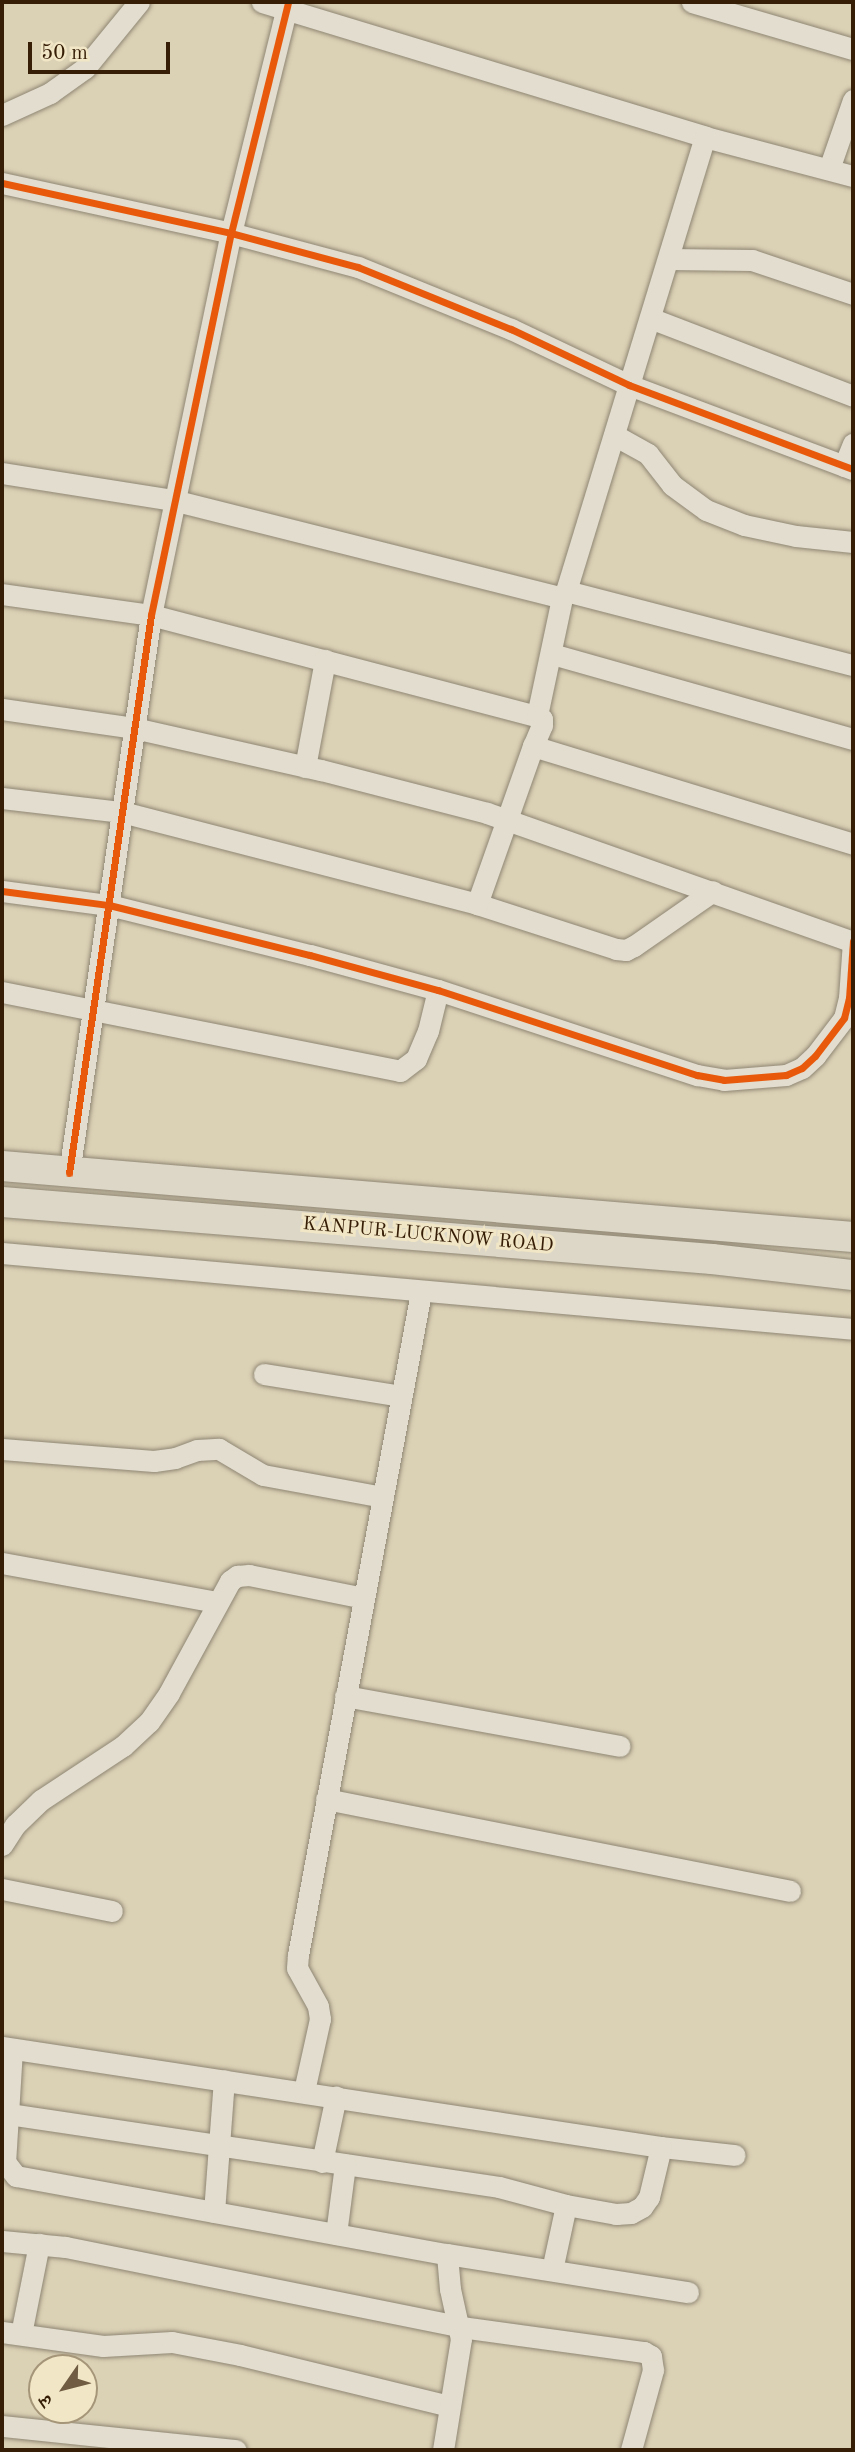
<!DOCTYPE html>
<html>
<head>
<meta charset="utf-8">
<style>
  body { margin:0 }
  #map { position:relative; width:855px; height:2452px; overflow:hidden; background:#dbd1b5; font-family:"Old Standard TT","Noto Serif Devanagari",serif }
  div>[style] { position:absolute }
  [style*='--x'] { left:calc(var(--x)*1px); top:calc(var(--y)*1px); width:calc(var(--w)*1px); rotate:calc(var(--a)*1deg) }
  .roads { filter:drop-shadow(0 0 2px #8f8674) drop-shadow(0 0 2px #8f8674) }
  .minor>* { height:21px; margin:-10.5px; padding:0 10.5px; transform-origin:10.5px; border-radius:10.5px; background:#e2ddce }
  .highway>* { height:30px; margin:-15px; padding:0 15px; transform-origin:15px; border-radius:15px; background:#ddd7c7 }
  .cycleway>* { height:7px; margin:-3.5px; padding:0 3.5px; transform-origin:3.5px; border-radius:3.5px; background:#e8590c }
  span { translate:-50% -50%; white-space:nowrap; text-align:center; line-height:1.15; -webkit-text-stroke:6px #f1e6c5; paint-order:stroke }
  .street-label { font-size:19px; color:#351d06 }
  .frame { position:absolute; inset:0; border:4px solid #351d06; pointer-events:none }
  .north { position:absolute; left:28px; top:2354px; width:70px; height:70px; box-sizing:border-box; background:#f1e6c5; border:2px solid #a69679; border-radius:50%; rotate:235deg; font-size:19px; font-weight:700; line-height:28px; text-align:center; color:#351d06 }
  .north::after { content:''; display:block; margin:auto; width:24px; height:32px; background:#6f5c43; clip-path:polygon(50% 0,100% 100%,50% 72%,0 100%) }
  .scale { position:absolute; left:28px; top:42px; width:142px; height:32px; box-sizing:border-box; border:4px solid #351d06; border-top:0; padding-left:9px; font-size:21px; line-height:24px; white-space:nowrap; color:#351d06; -webkit-text-stroke:5px #f1e6c5; paint-order:stroke }
</style>
</head>
<body>
<div id="map">
  <div class="roads">
    <div class="minor">
      <i style="--x:262;--y:2;--w:463;--a:16.9"></i>
      <i style="--x:705;--y:137;--w:153;--a:14.8"></i>
      <i style="--x:692;--y:2;--w:168;--a:16.3"></i>
      <i style="--x:2;--y:115;--w:53;--a:-24.6"></i>
      <i style="--x:50;--y:93;--w:43;--a:-35.5"></i>
      <i style="--x:85;--y:68;--w:85;--a:-50.7"></i>
      <i style="--x:829;--y:169;--w:73;--a:-70.8"></i>
      <i style="--x:2;--y:183;--w:234;--a:12.3"></i>
      <i style="--x:231;--y:233;--w:131;--a:15"></i>
      <i style="--x:358;--y:267;--w:165;--a:22.1"></i>
      <i style="--x:511;--y:329;--w:131;--a:25.4"></i>
      <i style="--x:629;--y:385;--w:239;--a:20.6"></i>
      <i style="--x:668;--y:259;--w:84;--a:0.7"></i>
      <i style="--x:752;--y:260;--w:107;--a:18.6"></i>
      <i style="--x:650;--y:318;--w:217;--a:21"></i>
      <i style="--x:614;--y:435;--w:39;--a:29"></i>
      <i style="--x:648;--y:454;--w:39;--a:52"></i>
      <i style="--x:672;--y:485;--w:42;--a:36.3"></i>
      <i style="--x:706;--y:510;--w:41;--a:21.5"></i>
      <i style="--x:744;--y:525;--w:53;--a:11.9"></i>
      <i style="--x:796;--y:536;--w:57;--a:6"></i>
      <i style="--x:844;--y:466;--w:24;--a:-68"></i>
      <i style="--x:2;--y:473;--w:173;--a:9"></i>
      <i style="--x:173;--y:500;--w:401;--a:14.1"></i>
      <i style="--x:562;--y:598;--w:121;--a:102"></i>
      <i style="--x:566;--y:591;--w:475;--a:-73"></i>
      <i style="--x:2;--y:594;--w:150;--a:8"></i>
      <i style="--x:151;--y:615;--w:399;--a:14.7"></i>
      <i style="--x:537;--y:716;--w:6;--a:31"></i>
      <i style="--x:542;--y:719;--w:6;--a:90"></i>
      <i style="--x:542;--y:725;--w:23;--a:113"></i>
      <i style="--x:562;--y:598;--w:8;--a:-60"></i>
      <i style="--x:566;--y:591;--w:296;--a:14.5"></i>
      <i style="--x:552;--y:654;--w:313;--a:15.8"></i>
      <i style="--x:2;--y:709;--w:133;--a:8.2"></i>
      <i style="--x:134;--y:728;--w:192;--a:12.7"></i>
      <i style="--x:321;--y:770;--w:171;--a:14.5"></i>
      <i style="--x:487;--y:813;--w:388;--a:19.4"></i>
      <i style="--x:305;--y:767;--w:109;--a:-79.4"></i>
      <i style="--x:2;--y:798;--w:121;--a:6.7"></i>
      <i style="--x:122;--y:812;--w:367;--a:14.5"></i>
      <i style="--x:477;--y:904;--w:146;--a:17.9"></i>
      <i style="--x:616;--y:949;--w:10;--a:6"></i>
      <i style="--x:626;--y:950;--w:9;--a:-27"></i>
      <i style="--x:634;--y:946;--w:96;--a:-34.8"></i>
      <i style="--x:2;--y:891;--w:108;--a:7.5"></i>
      <i style="--x:109;--y:905;--w:207;--a:14"></i>
      <i style="--x:310;--y:955;--w:133;--a:15.3"></i>
      <i style="--x:438;--y:990;--w:273;--a:18.2"></i>
      <i style="--x:697;--y:1075;--w:27;--a:10"></i>
      <i style="--x:724;--y:1080;--w:62;--a:-4.6"></i>
      <i style="--x:786;--y:1075;--w:17;--a:-24"></i>
      <i style="--x:802;--y:1068;--w:18;--a:-43"></i>
      <i style="--x:815;--y:1056;--w:48;--a:-52.7"></i>
      <i style="--x:844;--y:1018;--w:21;--a:-76"></i>
      <i style="--x:849;--y:998;--w:57;--a:-86"></i>
      <i style="--x:477;--y:904;--w:168;--a:-70.5"></i>
      <i style="--x:533;--y:746;--w:335;--a:17"></i>
      <i style="--x:2;--y:992;--w:406;--a:11.2"></i>
      <i style="--x:400;--y:1071;--w:20;--a:-37"></i>
      <i style="--x:416;--y:1059;--w:30;--a:-67"></i>
      <i style="--x:428;--y:1031;--w:42;--a:-76.3"></i>
      <i style="--x:69;--y:1173;--w:564;--a:-81.64"></i>
      <i style="--x:151;--y:615;--w:390;--a:-78.2"></i>
      <i style="--x:231;--y:233;--w:238;--a:-76.1"></i>
      <i style="--x:2;--y:1253;--w:854;--a:5.1"></i>
      <i style="--x:264;--y:1374;--w:139;--a:9.1"></i>
      <i style="--x:2;--y:1449;--w:152;--a:4.5"></i>
      <i style="--x:154;--y:1461;--w:21;--a:-8"></i>
      <i style="--x:175;--y:1458;--w:23;--a:-20"></i>
      <i style="--x:197;--y:1450;--w:22;--a:-3"></i>
      <i style="--x:219;--y:1449;--w:51;--a:30.6"></i>
      <i style="--x:263;--y:1475;--w:122;--a:10.4"></i>
      <i style="--x:2;--y:1563;--w:218;--a:10.3"></i>
      <i style="--x:345;--y:1696;--w:279;--a:10.3"></i>
      <i style="--x:326;--y:1799;--w:473;--a:11.2"></i>
      <i style="--x:2;--y:1845;--w:24;--a:-57"></i>
      <i style="--x:15;--y:1825;--w:36;--a:-44"></i>
      <i style="--x:41;--y:1800;--w:98;--a:-33.4"></i>
      <i style="--x:123;--y:1746;--w:35;--a:-43"></i>
      <i style="--x:149;--y:1722;--w:35;--a:-55"></i>
      <i style="--x:169;--y:1693;--w:128;--a:-61.4"></i>
      <i style="--x:230;--y:1581;--w:9;--a:-36"></i>
      <i style="--x:237;--y:1576;--w:12;--a:-5"></i>
      <i style="--x:249;--y:1575;--w:117;--a:11.3"></i>
      <i style="--x:2;--y:1889;--w:112;--a:11.3"></i>
      <i style="--x:2;--y:2047;--w:667;--a:8.63"></i>
      <i style="--x:661;--y:2147;--w:74;--a:6.2"></i>
      <i style="--x:12;--y:2049;--w:113;--a:93.5"></i>
      <i style="--x:5;--y:2162;--w:18;--a:52"></i>
      <i style="--x:16;--y:2176;--w:438;--a:10.3"></i>
      <i style="--x:447;--y:2254;--w:244;--a:9"></i>
      <i style="--x:304;--y:2091;--w:74;--a:-77.5"></i>
      <i style="--x:320;--y:2019;--w:13;--a:-99"></i>
      <i style="--x:318;--y:2006;--w:43;--a:-118.9"></i>
      <i style="--x:297;--y:1968;--w:13;--a:-86"></i>
      <i style="--x:298;--y:1955;--w:674;--a:-79.49"></i>
      <i style="--x:2;--y:2113;--w:502;--a:8.47"></i>
      <i style="--x:499;--y:2187;--w:69;--a:15"></i>
      <i style="--x:566;--y:2205;--w:51;--a:10.2"></i>
      <i style="--x:616;--y:2214;--w:15;--a:-4"></i>
      <i style="--x:631;--y:2213;--w:13;--a:-29"></i>
      <i style="--x:642;--y:2207;--w:12;--a:-55"></i>
      <i style="--x:649;--y:2197;--w:51;--a:-76.5"></i>
      <i style="--x:322;--y:2162;--w:67;--a:-78"></i>
      <i style="--x:214;--y:2212;--w:132;--a:-85.7"></i>
      <i style="--x:336;--y:2234;--w:70;--a:-82.6"></i>
      <i style="--x:2;--y:2241;--w:64;--a:5.4"></i>
      <i style="--x:66;--y:2247;--w:403;--a:11.4"></i>
      <i style="--x:461;--y:2327;--w:185;--a:7.8"></i>
      <i style="--x:644;--y:2352;--w:8;--a:30"></i>
      <i style="--x:651;--y:2356;--w:14;--a:82"></i>
      <i style="--x:653;--y:2370;--w:83;--a:105.4"></i>
      <i style="--x:552;--y:2270;--w:66;--a:-77.8"></i>
      <i style="--x:2;--y:2332;--w:102;--a:7.9"></i>
      <i style="--x:103;--y:2346;--w:69;--a:-3.3"></i>
      <i style="--x:172;--y:2342;--w:69;--a:10.8"></i>
      <i style="--x:240;--y:2355;--w:215;--a:13.7"></i>
      <i style="--x:21;--y:2334;--w:92;--a:-78.7"></i>
      <i style="--x:2;--y:2426;--w:235;--a:5.9"></i>
      <i style="--x:443;--y:2450;--w:112;--a:-80.8"></i>
      <i style="--x:461;--y:2339;--w:51;--a:-102.4"></i>
      <i style="--x:450;--y:2289;--w:35;--a:-95"></i>
    </div>
    <div class="highway">
      <i style="--x:2;--y:1166;--w:854;--a:4.77"></i>
      <i style="--x:2;--y:1202;--w:712;--a:4.59"></i>
      <i style="--x:712;--y:1259;--w:142;--a:6.5"></i>
    </div>
  </div>
  <div class="cycleway">
    <i style="--x:2;--y:183;--w:234;--a:12.3"></i>
    <i style="--x:231;--y:233;--w:131;--a:15"></i>
    <i style="--x:358;--y:267;--w:165;--a:22.1"></i>
    <i style="--x:511;--y:329;--w:131;--a:25.4"></i>
    <i style="--x:629;--y:385;--w:239;--a:20.6"></i>
    <i style="--x:2;--y:891;--w:108;--a:7.5"></i>
    <i style="--x:109;--y:905;--w:207;--a:14"></i>
    <i style="--x:310;--y:955;--w:133;--a:15.3"></i>
    <i style="--x:438;--y:990;--w:273;--a:18.2"></i>
    <i style="--x:697;--y:1075;--w:27;--a:10"></i>
    <i style="--x:724;--y:1080;--w:62;--a:-4.6"></i>
    <i style="--x:786;--y:1075;--w:17;--a:-24"></i>
    <i style="--x:802;--y:1068;--w:18;--a:-43"></i>
    <i style="--x:815;--y:1056;--w:48;--a:-52.7"></i>
    <i style="--x:844;--y:1018;--w:21;--a:-76"></i>
    <i style="--x:849;--y:998;--w:57;--a:-86"></i>
    <i style="--x:69;--y:1173;--w:564;--a:-81.64"></i>
    <i style="--x:151;--y:615;--w:390;--a:-78.2"></i>
    <i style="--x:231;--y:233;--w:238;--a:-76.1"></i>
  </div>
  <div class="street-label">
    <span style="left:428px;top:1236px;rotate:5deg">KANPUR-LUCKNOW ROAD</span>
  </div>
  <div class="frame"></div>
  <div class="north">उ</div>
  <div class="scale">50 m</div>
</div>
</body>
</html>
